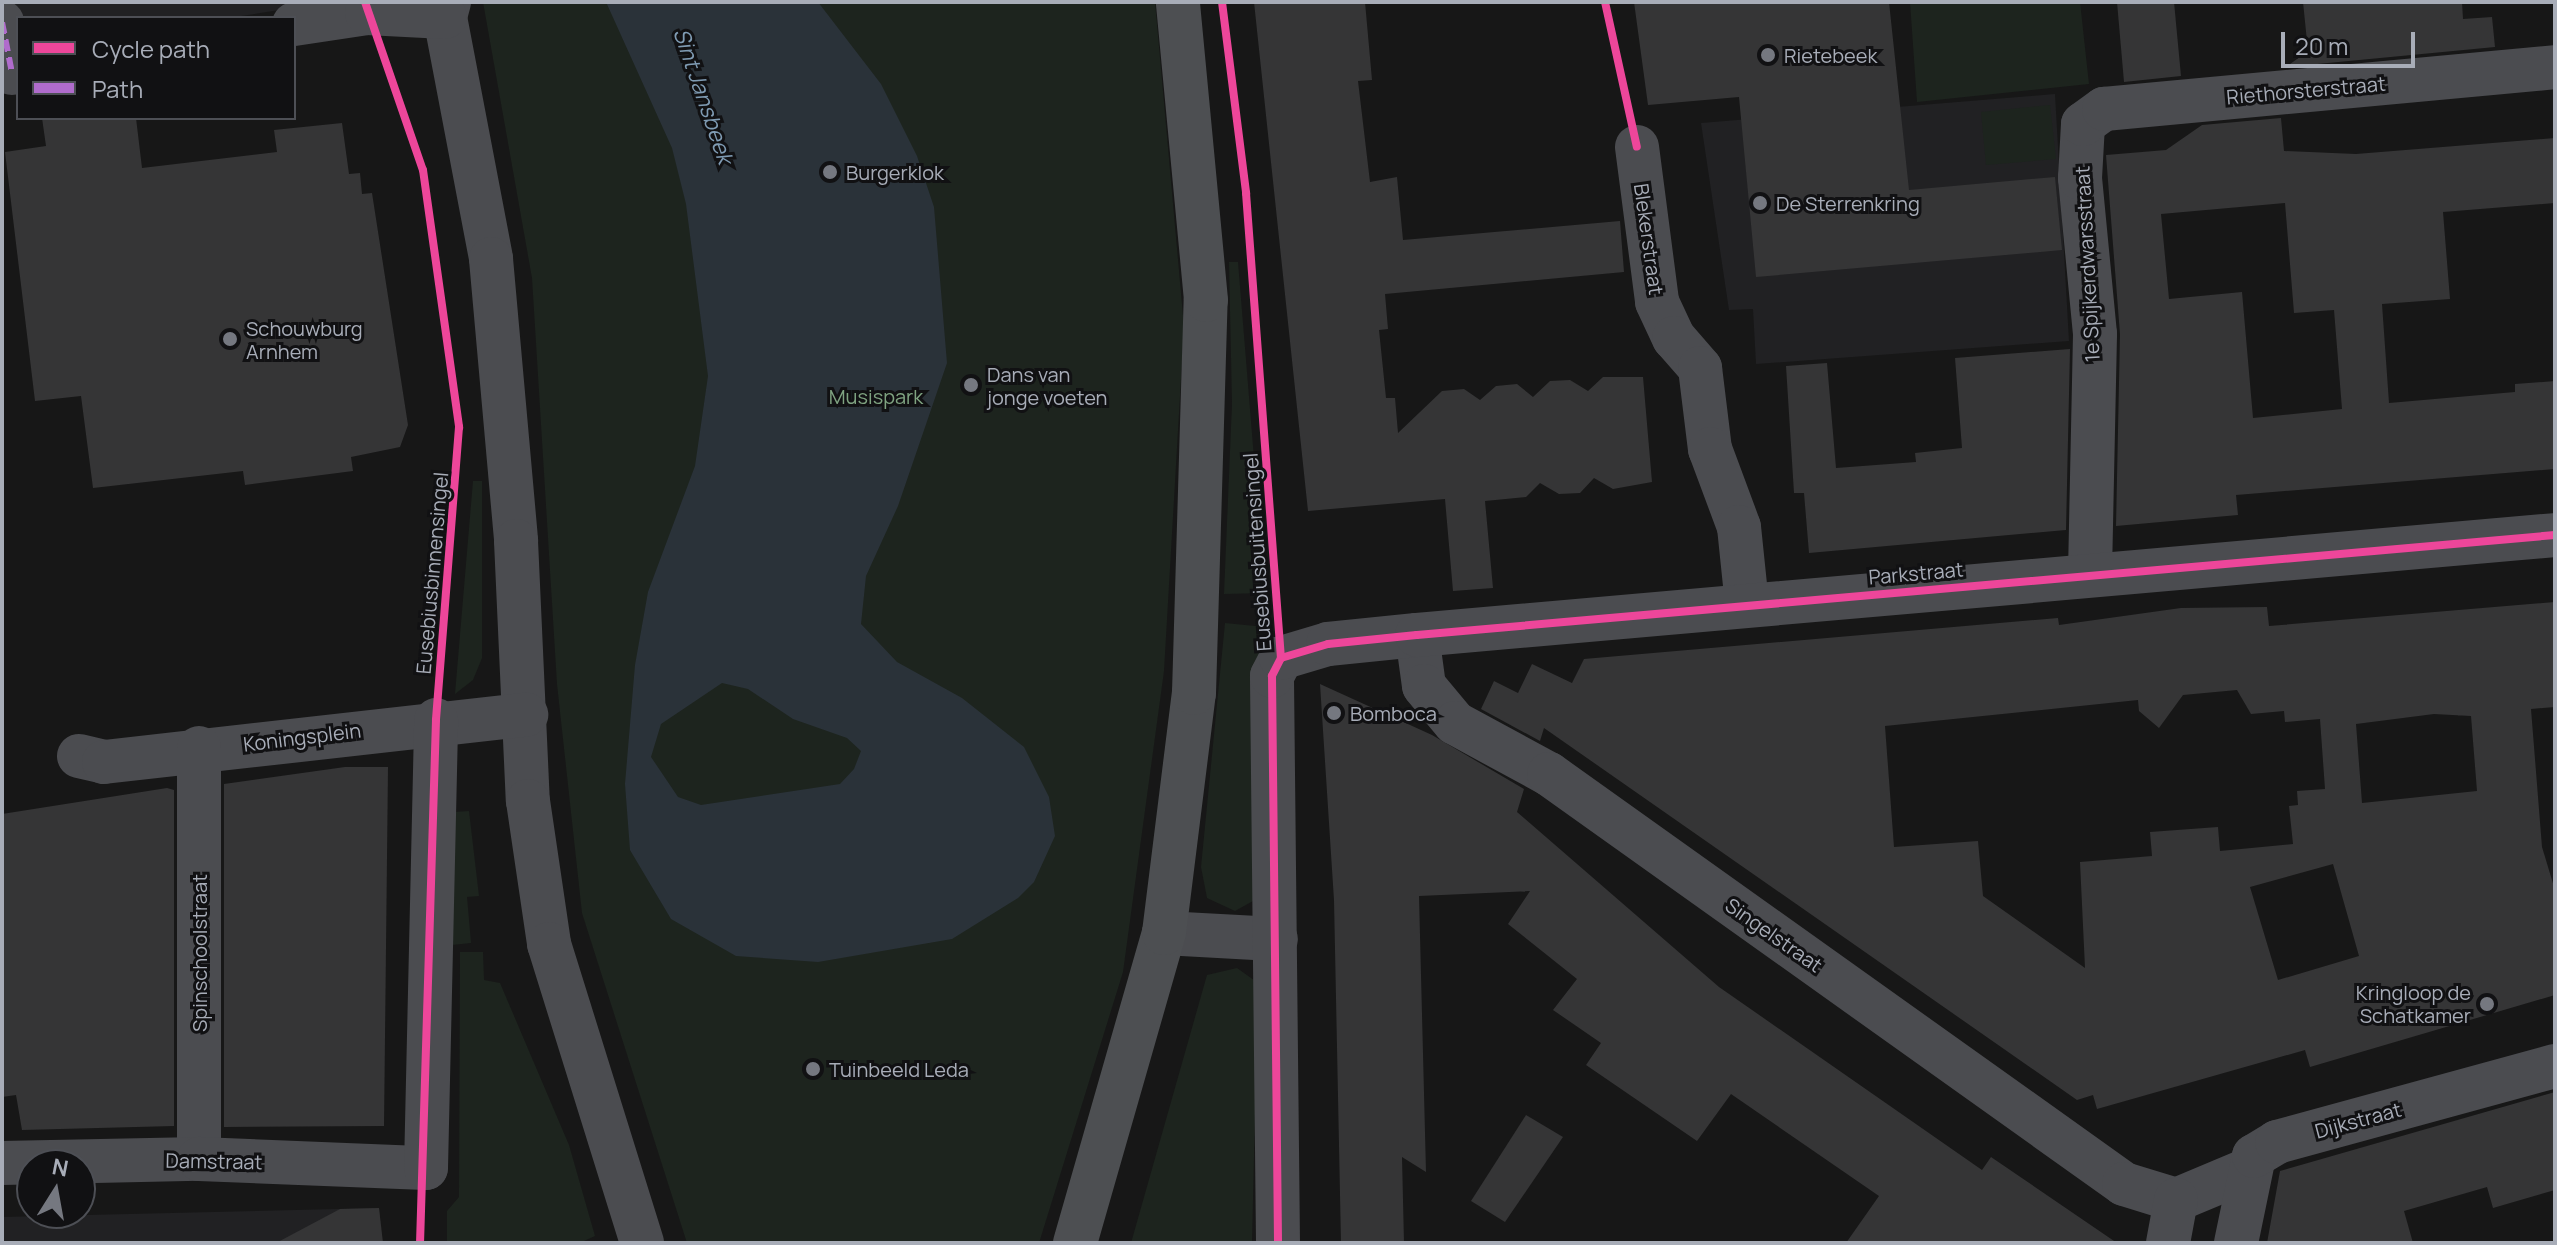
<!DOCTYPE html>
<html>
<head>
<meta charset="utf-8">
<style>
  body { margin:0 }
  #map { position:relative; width:2557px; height:1245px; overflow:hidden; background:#171717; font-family:Manrope,sans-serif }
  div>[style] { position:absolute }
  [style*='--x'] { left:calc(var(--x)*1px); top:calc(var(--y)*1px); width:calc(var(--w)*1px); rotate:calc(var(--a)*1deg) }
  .built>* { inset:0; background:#212123 }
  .green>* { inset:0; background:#1d241e }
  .water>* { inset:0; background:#2a3239 }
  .building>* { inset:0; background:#353536 }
  .minor>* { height:44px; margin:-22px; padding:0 22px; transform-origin:22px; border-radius:22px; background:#4b4c50 }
  .major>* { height:44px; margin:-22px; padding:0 22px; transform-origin:22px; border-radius:22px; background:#4d4f52 }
  .quiet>* { height:6px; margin-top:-3px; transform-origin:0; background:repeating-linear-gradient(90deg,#b06ccc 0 12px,transparent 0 18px) }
  .cycleway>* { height:8px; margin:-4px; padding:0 4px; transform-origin:4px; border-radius:4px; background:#ed469a }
  .dots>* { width:22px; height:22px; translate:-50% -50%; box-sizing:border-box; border:4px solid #111113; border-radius:50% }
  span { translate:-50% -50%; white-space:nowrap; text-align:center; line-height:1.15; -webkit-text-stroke:6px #111113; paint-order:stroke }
  .poi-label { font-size:20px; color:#a8adb8 }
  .left { translate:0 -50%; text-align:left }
  .right { translate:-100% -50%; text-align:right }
  .street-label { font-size:20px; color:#a8adb8 }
  .park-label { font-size:20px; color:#7fa381 }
  .water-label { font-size:22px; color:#7f9bb3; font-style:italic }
  .frame { position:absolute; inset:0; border:4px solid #a8adb8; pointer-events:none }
  .legend { position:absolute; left:16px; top:16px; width:280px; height:104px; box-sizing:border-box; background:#111113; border:2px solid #4d4f55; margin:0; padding:10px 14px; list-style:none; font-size:24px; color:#a8adb8 }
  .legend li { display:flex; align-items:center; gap:16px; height:40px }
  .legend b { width:40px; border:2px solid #4d4f55 }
  .north { position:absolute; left:16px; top:1149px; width:80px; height:80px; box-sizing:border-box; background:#111113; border:2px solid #4d4f55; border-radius:50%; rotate:11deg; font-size:22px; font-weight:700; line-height:32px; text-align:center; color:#a8adb8 }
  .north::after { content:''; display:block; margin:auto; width:28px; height:36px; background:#757880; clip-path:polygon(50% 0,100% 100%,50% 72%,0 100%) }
  .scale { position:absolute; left:2281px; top:32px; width:134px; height:36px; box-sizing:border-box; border:4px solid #a8adb8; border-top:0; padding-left:10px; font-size:24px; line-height:28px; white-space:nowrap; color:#a8adb8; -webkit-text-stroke:6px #111113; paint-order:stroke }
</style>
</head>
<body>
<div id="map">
  <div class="built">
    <i style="clip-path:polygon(2px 2px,330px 2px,229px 18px,18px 18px)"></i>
    <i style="clip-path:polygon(2055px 94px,2069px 341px,1756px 364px,1753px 309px,1729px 310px,1701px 123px)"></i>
    <i style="clip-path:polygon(379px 1208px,382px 1243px,2px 1243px,2px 1217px)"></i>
  </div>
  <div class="green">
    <i style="clip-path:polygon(483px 2px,1155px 2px,1184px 327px,1164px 671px,1123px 972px,1039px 1243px,687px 1243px,582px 913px,557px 684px,532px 278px)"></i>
    <i style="clip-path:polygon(1910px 2px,2080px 2px,2089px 84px,1917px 102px)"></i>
    <i style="clip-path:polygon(2050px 105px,2056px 159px,1986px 165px,1981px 112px)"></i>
    <i style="clip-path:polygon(1229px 262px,1238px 262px,1265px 593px,1224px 594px,1232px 404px)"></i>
    <i style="clip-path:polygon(473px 481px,482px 481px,482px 658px,473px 680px,455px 694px)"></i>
    <i style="clip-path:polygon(1225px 623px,1265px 627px,1266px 645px,1253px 901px,1235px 911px,1207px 898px,1201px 867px)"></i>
    <i style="clip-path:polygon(469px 811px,479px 896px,467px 897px,471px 943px,452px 945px,454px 812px)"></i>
    <i style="clip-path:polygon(460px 952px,483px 952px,484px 980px,500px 983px,569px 1145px,595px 1236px,584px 1241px,447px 1243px,447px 1211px,459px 1197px)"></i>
    <i style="clip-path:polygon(1237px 968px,1258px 983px,1252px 1243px,1131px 1243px,1207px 975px)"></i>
  </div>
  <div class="water">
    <i style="clip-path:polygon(evenodd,606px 2px,818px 2px,881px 84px,917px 156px,934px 207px,947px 363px,898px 506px,866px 576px,861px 624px,897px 662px,962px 698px,1024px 747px,1049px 797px,1055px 836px,1034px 882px,1018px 898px,952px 939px,818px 962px,736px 956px,671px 919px,630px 850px,625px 784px,635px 665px,648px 592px,695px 466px,708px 376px,686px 204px,672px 148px,606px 2px,722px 683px,748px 689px,793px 719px,847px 738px,861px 751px,854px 769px,840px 784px,701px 805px,678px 797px,651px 757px,661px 724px,722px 683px)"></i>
  </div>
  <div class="building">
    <i style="clip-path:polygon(1254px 2px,1365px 2px,1372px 80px,1358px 81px,1370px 182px,1397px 177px,1403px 240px,1620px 221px,1624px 272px,1385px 294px,1388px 329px,1379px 330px,1386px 398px,1395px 398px,1398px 433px,1442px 391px,1464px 389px,1480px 400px,1496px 386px,1517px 384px,1533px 397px,1550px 381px,1570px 380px,1588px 391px,1603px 377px,1643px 377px,1652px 482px,1613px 489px,1594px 478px,1580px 493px,1559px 494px,1540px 483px,1526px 497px,1485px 501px,1493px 588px,1453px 591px,1445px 499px,1308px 511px)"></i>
    <i style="clip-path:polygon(1634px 2px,1889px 2px,1909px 190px,2055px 177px,2062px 250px,1756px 277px,1739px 97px,1648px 105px)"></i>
    <i style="clip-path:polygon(2117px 2px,2174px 2px,2181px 76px,2124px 82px)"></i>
    <i style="clip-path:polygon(2303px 2px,2462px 2px,2463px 19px,2492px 17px,2495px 47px,2286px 67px,2308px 51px)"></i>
    <i style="clip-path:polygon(42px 118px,136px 118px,142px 168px,277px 152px,274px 130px,342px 123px,349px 174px,360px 173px,362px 194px,372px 193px,408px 425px,400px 447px,351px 457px,353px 471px,245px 485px,243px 471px,93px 488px,81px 396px,35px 401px,5px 152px,46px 146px)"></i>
    <i style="clip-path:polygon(evenodd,2281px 118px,2284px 151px,2356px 154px,2555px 138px,2555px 203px,2443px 212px,2450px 299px,2382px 304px,2389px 403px,2515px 392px,2515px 384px,2555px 381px,2555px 469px,2236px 495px,2238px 515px,2116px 526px,2120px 334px,2106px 155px,2166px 150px,2202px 125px,2281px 118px,2285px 203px,2294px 313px,2334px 310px,2342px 409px,2253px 418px,2242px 292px,2169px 299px,2161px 214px,2285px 203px)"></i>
    <i style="clip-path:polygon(2070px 349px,2066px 530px,1809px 553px,1804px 493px,1794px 493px,1786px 366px,1827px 363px,1836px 468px,1916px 462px,1915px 453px,1962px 448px,1955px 358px)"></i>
    <i style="clip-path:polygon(evenodd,2555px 602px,2555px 707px,2531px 709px,2542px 847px,2555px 890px,2555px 995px,2310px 1067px,2305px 1050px,2097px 1109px,2093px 1095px,2077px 1100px,1544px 728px,1540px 741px,1481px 709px,1494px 681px,1518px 693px,1532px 664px,1572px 683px,1584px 659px,2058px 618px,2059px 625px,2181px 608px,2267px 607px,2269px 626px,2555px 602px,2237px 690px,2251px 714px,2284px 711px,2285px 722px,2320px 719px,2325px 789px,2297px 791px,2298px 805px,2289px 806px,2293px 844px,2220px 851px,2218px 827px,2150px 832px,2152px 856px,2080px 862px,2085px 968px,1983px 896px,1978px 841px,1894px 847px,1885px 726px,2138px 700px,2139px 711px,2159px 728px,2183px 695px,2237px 690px,2555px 602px,2434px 714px,2471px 716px,2477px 791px,2362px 803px,2356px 724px,2434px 714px,2555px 602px,2333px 864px,2359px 956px,2278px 980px,2250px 887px,2333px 864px)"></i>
    <i style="clip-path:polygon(1320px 684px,1432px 735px,1524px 789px,1517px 812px,1719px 987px,1982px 1170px,1991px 1157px,2117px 1243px,1846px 1243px,1879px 1196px,1731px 1094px,1697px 1141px,1586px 1065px,1601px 1043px,1553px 1010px,1577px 979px,1508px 924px,1530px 891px,1419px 896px,1426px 1172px,1402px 1157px,1404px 1243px,1341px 1243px,1334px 900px)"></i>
    <i style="clip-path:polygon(345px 767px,388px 767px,384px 1126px,224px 1127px,224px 784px)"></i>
    <i style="clip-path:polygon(167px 788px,174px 790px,174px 1126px,22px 1130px,16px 1095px,2px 1097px,2px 814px)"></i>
    <i style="clip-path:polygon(2555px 1092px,2555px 1190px,2493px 1208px,2487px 1187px,2404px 1211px,2413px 1243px,2267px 1243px,2280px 1171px)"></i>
    <i style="clip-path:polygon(1526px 1115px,1563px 1137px,1505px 1222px,1471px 1201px)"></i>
    <i style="clip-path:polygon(379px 1208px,383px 1243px,276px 1243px,340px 1209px)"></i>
  </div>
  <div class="minor">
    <i style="--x:449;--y:2;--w:16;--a:105"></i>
    <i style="--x:445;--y:17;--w:246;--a:79.2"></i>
    <i style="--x:491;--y:259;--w:283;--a:84.9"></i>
    <i style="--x:516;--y:541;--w:260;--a:87.4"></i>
    <i style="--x:528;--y:801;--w:145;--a:81.6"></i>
    <i style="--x:549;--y:944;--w:313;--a:72.7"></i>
    <i style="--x:2;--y:22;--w:52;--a:78.9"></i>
    <i style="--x:294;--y:24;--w:74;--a:-8.6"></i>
    <i style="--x:367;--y:13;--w:78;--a:2.9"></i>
    <i style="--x:1637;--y:147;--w:156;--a:82.6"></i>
    <i style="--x:1657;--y:302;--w:40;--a:65"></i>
    <i style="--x:1674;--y:338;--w:40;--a:49"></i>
    <i style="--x:1700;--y:368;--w:82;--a:83"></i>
    <i style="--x:1710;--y:449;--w:83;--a:69.6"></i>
    <i style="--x:1739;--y:527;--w:77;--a:84.1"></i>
    <i style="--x:2090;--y:573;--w:239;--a:-88.8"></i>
    <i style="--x:2095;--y:334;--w:157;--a:-95.5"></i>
    <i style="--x:2080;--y:178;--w:54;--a:-86.8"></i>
    <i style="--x:2083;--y:124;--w:26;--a:-36"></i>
    <i style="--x:2104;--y:109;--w:453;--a:-5.3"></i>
    <i style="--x:1417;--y:635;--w:51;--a:82.2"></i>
    <i style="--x:1424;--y:686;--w:48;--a:50"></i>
    <i style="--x:1455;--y:723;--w:107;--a:28.5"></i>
    <i style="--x:1549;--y:774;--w:706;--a:35.49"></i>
    <i style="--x:2124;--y:1184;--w:54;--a:17.1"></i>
    <i style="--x:79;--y:756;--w:26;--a:13"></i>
    <i style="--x:104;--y:762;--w:425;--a:-6.4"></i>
    <i style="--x:1164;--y:933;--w:112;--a:3.1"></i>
    <i style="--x:199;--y:1159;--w:411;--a:-90"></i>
    <i style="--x:2;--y:1163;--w:197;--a:-1.2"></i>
    <i style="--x:199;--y:1159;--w:227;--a:2.3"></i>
    <i style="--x:426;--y:1168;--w:448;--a:-88.7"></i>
    <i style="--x:2176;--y:1200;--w:80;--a:-22.7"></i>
    <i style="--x:1278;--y:1243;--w:567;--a:-90.61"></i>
    <i style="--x:1272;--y:676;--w:20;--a:-63"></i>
    <i style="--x:1281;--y:658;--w:49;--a:-16.6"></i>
    <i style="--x:1328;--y:644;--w:89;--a:-5.8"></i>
    <i style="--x:1417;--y:635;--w:1142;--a:-5.02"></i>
    <i style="--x:2168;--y:1243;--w:44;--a:-79.5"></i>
    <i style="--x:2236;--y:1243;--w:89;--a:-78.3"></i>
    <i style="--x:2254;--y:1156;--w:27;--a:-31"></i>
    <i style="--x:2277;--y:1142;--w:288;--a:-15.3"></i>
  </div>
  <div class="major">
    <i style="--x:1075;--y:1243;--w:323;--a:-74"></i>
    <i style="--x:1164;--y:933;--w:242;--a:-82.9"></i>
    <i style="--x:1194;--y:693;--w:393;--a:-88.3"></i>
    <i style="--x:1206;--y:300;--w:299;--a:-95.4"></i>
  </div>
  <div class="quiet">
    <i style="--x:2;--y:22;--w:52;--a:78.9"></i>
  </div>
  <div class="cycleway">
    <i style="--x:365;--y:2;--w:178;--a:71"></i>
    <i style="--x:423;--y:170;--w:260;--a:82"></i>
    <i style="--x:459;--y:427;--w:294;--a:94.5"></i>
    <i style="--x:436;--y:720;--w:523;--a:91.75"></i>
    <i style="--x:1222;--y:2;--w:193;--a:82.8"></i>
    <i style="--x:1246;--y:193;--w:466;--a:85.7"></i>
    <i style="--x:1281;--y:658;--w:20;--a:117"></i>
    <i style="--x:1272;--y:676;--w:567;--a:89.39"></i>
    <i style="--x:1605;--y:2;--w:148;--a:77.6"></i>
    <i style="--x:1281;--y:658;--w:49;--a:-16.6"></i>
    <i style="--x:1328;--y:644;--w:89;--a:-5.8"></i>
    <i style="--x:1417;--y:635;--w:1142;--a:-5.02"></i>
  </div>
  <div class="dots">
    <i style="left:1768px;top:55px;background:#757880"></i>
    <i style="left:830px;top:172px;background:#757880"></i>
    <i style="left:1760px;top:203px;background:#757880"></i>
    <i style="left:230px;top:339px;background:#757880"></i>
    <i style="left:971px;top:385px;background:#757880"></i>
    <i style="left:1334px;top:713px;background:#757880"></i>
    <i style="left:2487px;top:1004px;background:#757880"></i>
    <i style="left:813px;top:1069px;background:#757880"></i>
  </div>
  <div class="poi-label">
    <span class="left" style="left:1784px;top:55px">Rietebeek</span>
    <span class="left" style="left:846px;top:172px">Burgerklok</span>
    <span class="left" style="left:1776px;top:203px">De Sterrenkring</span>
    <span class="left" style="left:246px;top:340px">Schouwburg<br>Arnhem</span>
    <span class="left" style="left:987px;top:386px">Dans van<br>jonge voeten</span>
    <span class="left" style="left:1350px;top:713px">Bomboca</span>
    <span class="right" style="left:2471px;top:1004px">Kringloop de<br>Schatkamer</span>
    <span class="left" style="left:829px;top:1069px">Tuinbeeld Leda</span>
  </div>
  <div class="street-label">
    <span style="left:2306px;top:90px;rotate:-5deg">Riethorsterstraat</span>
    <span style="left:1649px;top:239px;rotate:82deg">Blekerstraat</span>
    <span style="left:2087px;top:264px;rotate:-93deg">1e Spijkerdwarsstraat</span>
    <span style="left:1257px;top:552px;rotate:-94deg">Eusebiusbuitensingel</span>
    <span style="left:432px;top:573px;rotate:-85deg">Eusebiusbinnensingel</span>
    <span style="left:1916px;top:573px;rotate:-5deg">Parkstraat</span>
    <span style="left:302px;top:737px;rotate:-7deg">Koningsplein</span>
    <span style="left:1774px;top:935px;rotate:35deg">Singelstraat</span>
    <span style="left:199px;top:953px;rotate:-90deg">Spinschoolstraat</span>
    <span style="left:2358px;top:1120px;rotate:-15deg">Dijkstraat</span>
    <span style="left:214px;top:1161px;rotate:1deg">Damstraat</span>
  </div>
  <div class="park-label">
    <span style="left:876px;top:396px">Musispark</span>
  </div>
  <div class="water-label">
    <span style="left:703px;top:96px;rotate:71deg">Sint Jansbeek</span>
  </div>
  <div class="frame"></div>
  <ul class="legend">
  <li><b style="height:10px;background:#ed469a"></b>Cycle path</li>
  <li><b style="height:10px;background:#b06ccc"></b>Path</li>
  </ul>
  <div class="north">N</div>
  <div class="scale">20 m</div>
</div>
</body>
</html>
